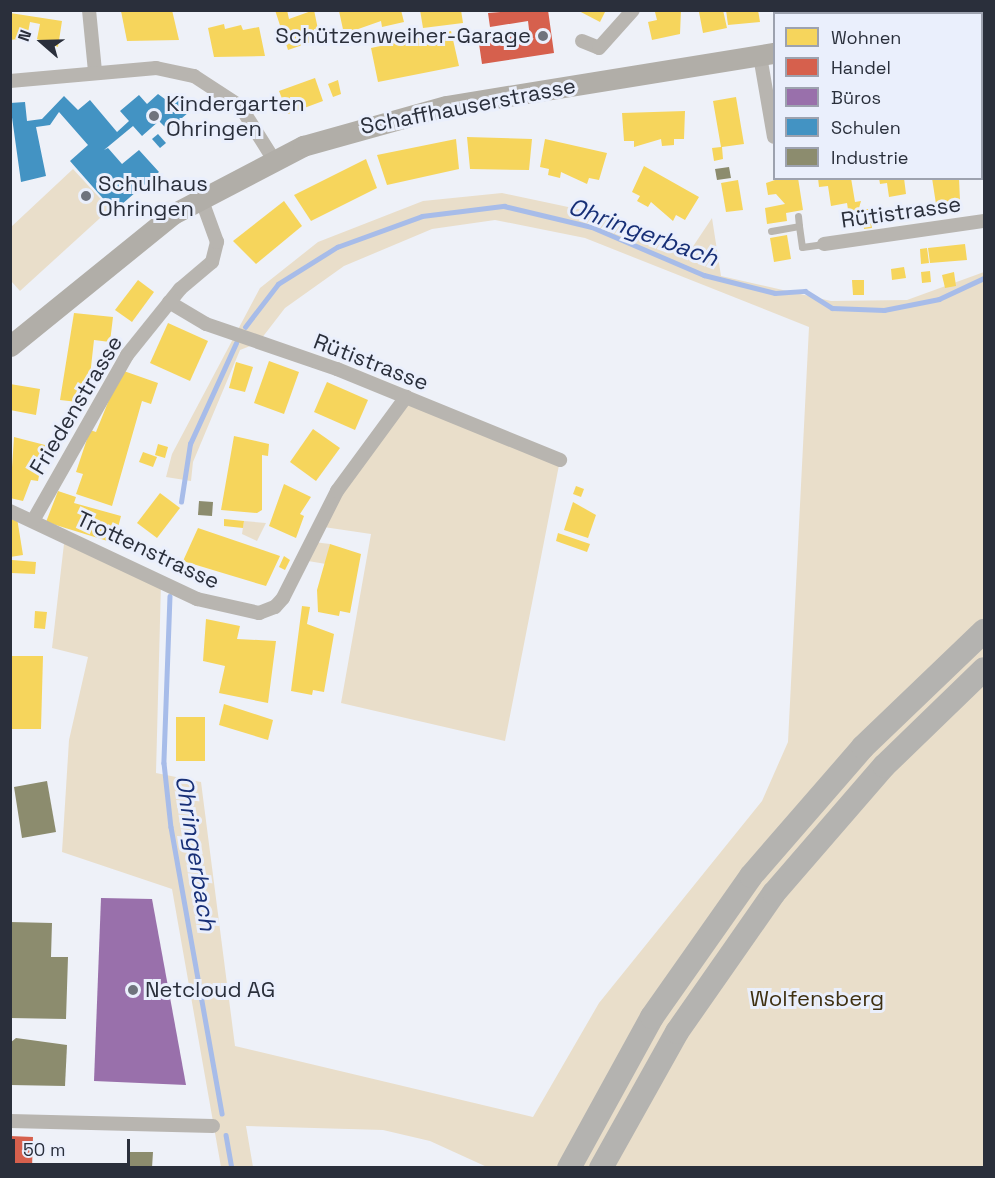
<!DOCTYPE html>
<html>
<head>
<meta charset="utf-8">
<style>
  body { margin:0 }
  #map { position:relative; width:995px; height:1178px; overflow:hidden; background:#eef1f8; font-family:"Space Grotesk",sans-serif }
  div>[style] { position:absolute }
  [style*='--x'] { left:calc(var(--x)*1px); top:calc(var(--y)*1px); width:calc(var(--w)*1px); rotate:calc(var(--a)*1deg) }
  .green>* { inset:0; background:#e9deca }
  .homes>* { inset:0; background:#f6d55c }
  .shops>* { inset:0; background:#d6604d }
  .offices>* { inset:0; background:#9970ab }
  .schools>* { inset:0; background:#4393c3 }
  .industry>* { inset:0; background:#8c8c6e }
  .stream>* { height:4.5px; margin:-2.25px; padding:0 2.25px; transform-origin:2.25px; border-radius:2.25px; background:#a7bce9 }
  .lane>* { height:7px; margin:-3.5px; padding:0 3.5px; transform-origin:3.5px; border-radius:3.5px; background:#b8b5b0 }
  .street>* { height:14px; margin:-7px; padding:0 7px; transform-origin:7px; border-radius:7px; background:#b8b5b0 }
  .primary>* { height:21px; margin:-10.5px; padding:0 10.5px; transform-origin:10.5px; border-radius:10.5px; background:#b1aea8 }
  .highway>* { height:24px; margin:-12px; padding:0 12px; transform-origin:12px; border-radius:12px; background:#b4b3b0 }
  .dots>* { width:16px; height:16px; translate:-50% -50%; box-sizing:border-box; border:3px solid #eaeffc; border-radius:50% }
  span { translate:-50% -50%; white-space:nowrap; text-align:center; line-height:1.15; -webkit-text-stroke:6px #eaeffc; paint-order:stroke }
  .poi-label { font-size:22px; color:#2a2f3b }
  .right { translate:-100% -50%; text-align:right }
  .left { translate:0 -50%; text-align:left }
  .street-label { font-size:22px; color:#2a2f3b }
  .park-label { font-size:22px; color:#3f3011 }
  .water-label { font-size:24px; color:#172f76; font-style:italic }
  .frame { position:absolute; inset:0; border:12px solid #2a2f3b; pointer-events:none }
  .legend { position:absolute; left:773px; top:12px; width:210px; height:168px; box-sizing:border-box; background:#eaeffc; border:2px solid #9da2af; margin:0; padding:8px 10px; list-style:none; font-size:18px; color:#2a2f3b }
  .legend li { display:flex; align-items:center; gap:12px; height:30px }
  .legend b { width:30px; border:2px solid #9da2af }
  .north { position:absolute; left:12px; top:12px; width:60px; height:60px; -webkit-text-stroke:4px #eaeffc; paint-order:stroke; rotate:290deg; font-size:16px; font-weight:700; line-height:24px; text-align:center; color:#2a2f3b }
  .north::after { content:''; display:block; margin:auto; width:21px; height:27px; background:#2a2f3b; clip-path:polygon(50% 0,100% 100%,50% 72%,0 100%) }
  .scale { position:absolute; left:12px; top:1139px; width:118px; height:27px; box-sizing:border-box; border:3px solid #2a2f3b; border-top:0; padding-left:8px; font-size:18px; line-height:21px; white-space:nowrap; color:#2a2f3b; -webkit-text-stroke:4px #eaeffc; paint-order:stroke }
</style>
</head>
<body>
<div id="map">
  <div class="green">
    <i style="clip-path:polygon(73px 169px,110px 209px,20px 291px,11px 281px,11px 227px)"></i>
    <i style="clip-path:polygon(502px 193px,587px 211px,686px 257px,712px 218px,721px 276px,831px 301px,907px 300px,984px 272px,984px 1167px,487px 1167px,430px 1141px,383px 1130px,246px 1126px,253px 1167px,221px 1167px,172px 889px,62px 852px,69px 740px,88px 657px,52px 648px,65px 535px,161px 583px,156px 773px,201px 782px,235px 1046px,533px 1117px,599px 1003px,762px 801px,788px 742px,809px 327px,585px 238px,495px 220px,432px 229px,344px 266px,285px 308px,258px 343px,240px 350px,193px 462px,191px 481px,166px 477px,172px 454px,260px 288px,318px 242px,423px 201px)"></i>
    <i style="clip-path:polygon(406px 397px,560px 460px,505px 741px,341px 703px,371px 534px,317px 526px)"></i>
    <i style="clip-path:polygon(244px 521px,266px 523px,257px 541px,242px 534px)"></i>
    <i style="clip-path:polygon(314px 542px,330px 544px,326px 564px,308px 561px)"></i>
  </div>
  <div class="homes">
    <i style="clip-path:polygon(155px 10px,172px 10px,179px 40px,127px 41px,121px 11px)"></i>
    <i style="clip-path:polygon(275px 10px,287px 10px,289px 19px,314px 10px,320px 39px,288px 50px)"></i>
    <i style="clip-path:polygon(401px 10px,404px 22px,382px 27px,381px 21px,344px 34px,339px 11px)"></i>
    <i style="clip-path:polygon(420px 10px,461px 10px,463px 23px,423px 28px)"></i>
    <i style="clip-path:polygon(577px 10px,606px 10px,600px 22px)"></i>
    <i style="clip-path:polygon(681px 10px,680px 34px,652px 40px,648px 22px,657px 20px,655px 12px)"></i>
    <i style="clip-path:polygon(694px 10px,723px 10px,727px 28px,703px 33px,699px 12px)"></i>
    <i style="clip-path:polygon(726px 10px,758px 10px,760px 22px,728px 25px)"></i>
    <i style="clip-path:polygon(10px 13px,62px 21px,58px 47px,37px 39px,40px 24px,30px 22px,27px 38px,10px 40px)"></i>
    <i style="clip-path:polygon(224px 24px,225px 29px,241px 25px,243px 30px,259px 27px,265px 56px,214px 57px,208px 28px)"></i>
    <i style="clip-path:polygon(451px 31px,459px 66px,378px 82px,371px 48px)"></i>
    <i style="clip-path:polygon(982px 65px,984px 65px,984px 90px,982px 90px)"></i>
    <i style="clip-path:polygon(315px 78px,323px 101px,288px 114px,279px 91px)"></i>
    <i style="clip-path:polygon(338px 80px,341px 94px,333px 97px,328px 84px)"></i>
    <i style="clip-path:polygon(736px 97px,744px 144px,722px 147px,723px 159px,714px 161px,712px 148px,721px 147px,713px 101px)"></i>
    <i style="clip-path:polygon(685px 111px,684px 139px,674px 139px,674px 145px,662px 146px,661px 139px,634px 147px,634px 141px,624px 141px,622px 113px)"></i>
    <i style="clip-path:polygon(467px 137px,532px 139px,529px 170px,470px 169px)"></i>
    <i style="clip-path:polygon(456px 139px,459px 169px,387px 185px,377px 155px)"></i>
    <i style="clip-path:polygon(545px 139px,607px 153px,599px 180px,589px 178px,587px 184px,561px 172px,560px 178px,548px 175px,549px 169px,540px 167px)"></i>
    <i style="clip-path:polygon(982px 148px,984px 148px,984px 169px,982px 168px)"></i>
    <i style="clip-path:polygon(366px 159px,377px 188px,311px 221px,294px 195px)"></i>
    <i style="clip-path:polygon(644px 166px,699px 197px,685px 220px,676px 215px,673px 221px,651px 202px,648px 207px,637px 201px,640px 196px,632px 192px)"></i>
    <i style="clip-path:polygon(781px 178px,798px 178px,803px 210px,786px 213px,787px 221px,767px 224px,765px 208px,785px 204px,776px 194px,768px 195px,766px 183px)"></i>
    <i style="clip-path:polygon(818px 178px,851px 178px,855px 202px,861px 201px,857px 215px,849px 216px,847px 203px,831px 206px,828px 186px,819px 187px)"></i>
    <i style="clip-path:polygon(879px 178px,904px 178px,906px 194px,889px 197px,887px 183px,880px 184px)"></i>
    <i style="clip-path:polygon(932px 178px,959px 178px,960px 201px,936px 204px)"></i>
    <i style="clip-path:polygon(738px 180px,743px 210px,726px 212px,721px 183px)"></i>
    <i style="clip-path:polygon(284px 201px,302px 226px,256px 264px,233px 241px)"></i>
    <i style="clip-path:polygon(868px 209px,872px 228px,864px 229px,862px 210px)"></i>
    <i style="clip-path:polygon(787px 235px,791px 259px,774px 262px,770px 238px)"></i>
    <i style="clip-path:polygon(965px 244px,967px 260px,930px 263px,928px 248px)"></i>
    <i style="clip-path:polygon(927px 248px,929px 263px,921px 264px,920px 249px)"></i>
    <i style="clip-path:polygon(904px 267px,906px 278px,892px 280px,891px 269px)"></i>
    <i style="clip-path:polygon(930px 271px,931px 282px,922px 283px,921px 272px)"></i>
    <i style="clip-path:polygon(954px 272px,956px 286px,945px 288px,942px 275px)"></i>
    <i style="clip-path:polygon(138px 280px,154px 292px,132px 322px,115px 310px)"></i>
    <i style="clip-path:polygon(852px 280px,864px 280px,864px 295px,853px 295px)"></i>
    <i style="clip-path:polygon(74px 313px,113px 317px,110px 342px,94px 340px,87px 403px,60px 400px)"></i>
    <i style="clip-path:polygon(168px 323px,208px 341px,190px 381px,150px 363px)"></i>
    <i style="clip-path:polygon(269px 361px,299px 372px,284px 414px,254px 403px)"></i>
    <i style="clip-path:polygon(236px 362px,253px 367px,245px 392px,229px 388px)"></i>
    <i style="clip-path:polygon(121px 370px,158px 383px,151px 404px,142px 401px,112px 506px,76px 494px,83px 474px,76px 472px,90px 430px,96px 432px)"></i>
    <i style="clip-path:polygon(327px 382px,368px 400px,355px 430px,314px 412px)"></i>
    <i style="clip-path:polygon(10px 384px,40px 389px,36px 415px,10px 410px)"></i>
    <i style="clip-path:polygon(313px 429px,340px 448px,316px 481px,290px 462px)"></i>
    <i style="clip-path:polygon(234px 436px,269px 444px,268px 456px,262px 455px,262px 510px,257px 513px,221px 510px)"></i>
    <i style="clip-path:polygon(14px 437px,45px 445px,38px 481px,31px 480px,23px 501px,10px 498px)"></i>
    <i style="clip-path:polygon(158px 444px,168px 447px,165px 458px,155px 455px)"></i>
    <i style="clip-path:polygon(143px 452px,157px 457px,153px 467px,139px 462px)"></i>
    <i style="clip-path:polygon(284px 484px,311px 497px,300px 514px,304px 516px,296px 538px,269px 526px)"></i>
    <i style="clip-path:polygon(576px 486px,584px 489px,581px 497px,573px 494px)"></i>
    <i style="clip-path:polygon(58px 491px,76px 497px,74px 503px,121px 516px,114px 543px,46px 522px)"></i>
    <i style="clip-path:polygon(160px 493px,180px 508px,157px 538px,137px 523px)"></i>
    <i style="clip-path:polygon(573px 502px,596px 515px,588px 538px,564px 530px)"></i>
    <i style="clip-path:polygon(17px 518px,23px 555px,10px 557px,10px 520px)"></i>
    <i style="clip-path:polygon(224px 519px,244px 521px,243px 528px,224px 526px)"></i>
    <i style="clip-path:polygon(198px 528px,280px 556px,266px 586px,183px 561px)"></i>
    <i style="clip-path:polygon(558px 533px,590px 544px,587px 552px,556px 541px)"></i>
    <i style="clip-path:polygon(330px 544px,361px 554px,350px 613px,340px 611px,339px 616px,318px 612px,317px 590px)"></i>
    <i style="clip-path:polygon(284px 556px,290px 560px,285px 570px,279px 567px)"></i>
    <i style="clip-path:polygon(12px 560px,36px 562px,35px 574px,11px 573px)"></i>
    <i style="clip-path:polygon(302px 606px,310px 607px,307px 624px,334px 634px,324px 692px,313px 690px,312px 695px,291px 691px)"></i>
    <i style="clip-path:polygon(35px 611px,47px 612px,45px 629px,34px 628px)"></i>
    <i style="clip-path:polygon(206px 619px,240px 626px,237px 639px,276px 641px,268px 703px,219px 693px,225px 666px,203px 661px)"></i>
    <i style="clip-path:polygon(10px 656px,43px 656px,41px 729px,10px 729px)"></i>
    <i style="clip-path:polygon(224px 704px,273px 720px,268px 740px,219px 725px)"></i>
    <i style="clip-path:polygon(176px 717px,205px 717px,205px 761px,176px 761px)"></i>
  </div>
  <div class="shops">
    <i style="clip-path:polygon(526px 10px,548px 10px,554px 53px,482px 64px,478px 37px,527px 32px,530px 38px,528px 21px,490px 27px,488px 13px)"></i>
    <i style="clip-path:polygon(10px 1136px,33px 1137px,32px 1168px,10px 1168px)"></i>
  </div>
  <div class="offices">
    <i style="clip-path:polygon(101px 898px,152px 899px,186px 1085px,94px 1081px)"></i>
  </div>
  <div class="schools">
    <i style="clip-path:polygon(158px 94px,173px 105px,179px 100px,189px 112px,168px 130px,159px 121px,142px 136px,133px 126px,104px 150px,108px 148px,122px 164px,139px 150px,159px 172px,114px 211px,70px 161px,88px 145px,59px 112px,50px 125px,36px 127px,46px 176px,21px 182px,10px 103px,25px 102px,27px 121px,42px 119px,64px 96px,78px 110px,90px 100px,117px 132px,129px 121px,120px 111px,139px 95px,147px 104px)"></i>
    <i style="clip-path:polygon(158px 134px,166px 143px,160px 148px,152px 139px)"></i>
  </div>
  <div class="industry">
    <i style="clip-path:polygon(729px 167px,731px 178px,717px 180px,715px 169px)"></i>
    <i style="clip-path:polygon(199px 501px,213px 502px,212px 516px,198px 515px)"></i>
    <i style="clip-path:polygon(47px 781px,56px 832px,22px 838px,14px 787px)"></i>
    <i style="clip-path:polygon(10px 922px,52px 923px,51px 957px,68px 957px,66px 1019px,10px 1018px)"></i>
    <i style="clip-path:polygon(16px 1038px,67px 1045px,65px 1086px,10px 1085px,10px 1043px)"></i>
    <i style="clip-path:polygon(130px 1152px,153px 1152px,152px 1168px,129px 1168px)"></i>
  </div>
  <div class="stream">
    <i style="--x:245;--y:327;--w:54;--a:-52.5"></i>
    <i style="--x:278;--y:284;--w:70;--a:-32.1"></i>
    <i style="--x:337;--y:247;--w:90;--a:-20"></i>
    <i style="--x:422;--y:216;--w:83;--a:-7"></i>
    <i style="--x:504;--y:206;--w:90;--a:13.4"></i>
    <i style="--x:592;--y:227;--w:122;--a:23.2"></i>
    <i style="--x:704;--y:275;--w:73;--a:14.2"></i>
    <i style="--x:775;--y:293;--w:30;--a:-4"></i>
    <i style="--x:805;--y:291;--w:32;--a:32"></i>
    <i style="--x:832;--y:308;--w:52;--a:2.2"></i>
    <i style="--x:884;--y:310;--w:56;--a:-11.3"></i>
    <i style="--x:939;--y:299;--w:50;--a:-25"></i>
    <i style="--x:181;--y:502;--w:59;--a:-81.2"></i>
    <i style="--x:190;--y:444;--w:111;--a:-65.5"></i>
    <i style="--x:170;--y:596;--w:167;--a:92.1"></i>
    <i style="--x:164;--y:763;--w:64;--a:83.8"></i>
    <i style="--x:171;--y:827;--w:291;--a:79.9"></i>
    <i style="--x:226;--y:1135;--w:34;--a:80"></i>
  </div>
  <div class="lane">
    <i style="--x:798;--y:216;--w:10;--a:84"></i>
    <i style="--x:771;--y:231;--w:28;--a:-10"></i>
    <i style="--x:799;--y:226;--w:21;--a:82"></i>
    <i style="--x:802;--y:247;--w:22;--a:-8"></i>
  </div>
  <div class="street">
    <i style="--x:89;--y:10;--w:61;--a:84.4"></i>
    <i style="--x:582;--y:41;--w:18;--a:22"></i>
    <i style="--x:599;--y:48;--w:51;--a:-48.2"></i>
    <i style="--x:760;--y:56;--w:82;--a:80.2"></i>
    <i style="--x:10;--y:81;--w:147;--a:-5.1"></i>
    <i style="--x:156;--y:68;--w:39;--a:12"></i>
    <i style="--x:194;--y:76;--w:55;--a:33.1"></i>
    <i style="--x:240;--y:106;--w:64;--a:57.8"></i>
    <i style="--x:982;--y:122;--w:2;--a:0"></i>
    <i style="--x:824;--y:244;--w:162;--a:-8.2"></i>
    <i style="--x:169;--y:302;--w:43;--a:30.7"></i>
    <i style="--x:206;--y:324;--w:139;--a:19"></i>
    <i style="--x:337;--y:369;--w:241;--a:22.2"></i>
    <i style="--x:10;--y:511;--w:207;--a:25.2"></i>
    <i style="--x:197;--y:599;--w:64;--a:12.7"></i>
    <i style="--x:259;--y:613;--w:17;--a:-21"></i>
    <i style="--x:275;--y:607;--w:12;--a:-48"></i>
    <i style="--x:283;--y:598;--w:120;--a:-63.2"></i>
    <i style="--x:337;--y:491;--w:117;--a:-53.7"></i>
    <i style="--x:34;--y:519;--w:189;--a:-60.4"></i>
    <i style="--x:127;--y:355;--w:85;--a:-51.2"></i>
    <i style="--x:180;--y:289;--w:42;--a:-40.2"></i>
    <i style="--x:212;--y:262;--w:21;--a:-76"></i>
    <i style="--x:217;--y:242;--w:47;--a:-110"></i>
    <i style="--x:10;--y:1121;--w:203;--a:1.4"></i>
  </div>
  <div class="primary">
    <i style="--x:982;--y:24;--w:2;--a:-27"></i>
    <i style="--x:10;--y:346;--w:210;--a:-39"></i>
    <i style="--x:173;--y:214;--w:147;--a:-27.6"></i>
    <i style="--x:303;--y:146;--w:148;--a:-15.6"></i>
    <i style="--x:446;--y:106;--w:332;--a:-9.2"></i>
  </div>
  <div class="highway">
    <i style="--x:569;--y:1168;--w:172;--a:-61.2"></i>
    <i style="--x:652;--y:1017;--w:172;--a:-54.9"></i>
    <i style="--x:751;--y:876;--w:171;--a:-49"></i>
    <i style="--x:863;--y:747;--w:168;--a:-43.8"></i>
    <i style="--x:601;--y:1168;--w:156;--a:-60.8"></i>
    <i style="--x:677;--y:1032;--w:169;--a:-55.1"></i>
    <i style="--x:774;--y:893;--w:168;--a:-49.1"></i>
    <i style="--x:884;--y:766;--w:139;--a:-44.1"></i>
  </div>
  <div class="dots">
    <i style="left:543px;top:36px;background:#6f737d"></i>
    <i style="left:154px;top:116px;background:#6f737d"></i>
    <i style="left:86px;top:196px;background:#6f737d"></i>
    <i style="left:133px;top:990px;background:#6f737d"></i>
  </div>
  <div class="poi-label">
    <span class="right" style="left:531px;top:36px">Schützenweiher-Garage</span>
    <span class="left" style="left:166px;top:116px">Kindergarten<br>Ohringen</span>
    <span class="left" style="left:98px;top:196px">Schulhaus<br>Ohringen</span>
    <span class="left" style="left:145px;top:990px">Netcloud AG</span>
  </div>
  <div class="street-label">
    <span style="left:468px;top:106px;rotate:-11deg">Schaffhauserstrasse</span>
    <span style="left:901px;top:212px;rotate:-8deg">Rütistrasse</span>
    <span style="left:371px;top:362px;rotate:21deg">Rütistrasse</span>
    <span style="left:76px;top:405px;rotate:-59deg">Friedenstrasse</span>
    <span style="left:148px;top:550px;rotate:25deg">Trottenstrasse</span>
  </div>
  <div class="park-label">
    <span style="left:817px;top:999px">Wolfensberg</span>
  </div>
  <div class="water-label">
    <span style="left:643px;top:232px;rotate:20deg">Ohringerbach</span>
    <span style="left:196px;top:853px;rotate:81deg">Ohringerbach</span>
  </div>
  <div class="frame"></div>
  <ul class="legend">
  <li><b style="height:16px;background:#f6d55c"></b>Wohnen</li>
  <li><b style="height:16px;background:#d6604d"></b>Handel</li>
  <li><b style="height:16px;background:#9970ab"></b>Büros</li>
  <li><b style="height:16px;background:#4393c3"></b>Schulen</li>
  <li><b style="height:16px;background:#8c8c6e"></b>Industrie</li>
  </ul>
  <div class="north">N</div>
  <div class="scale">50 m</div>
</div>
</body>
</html>
